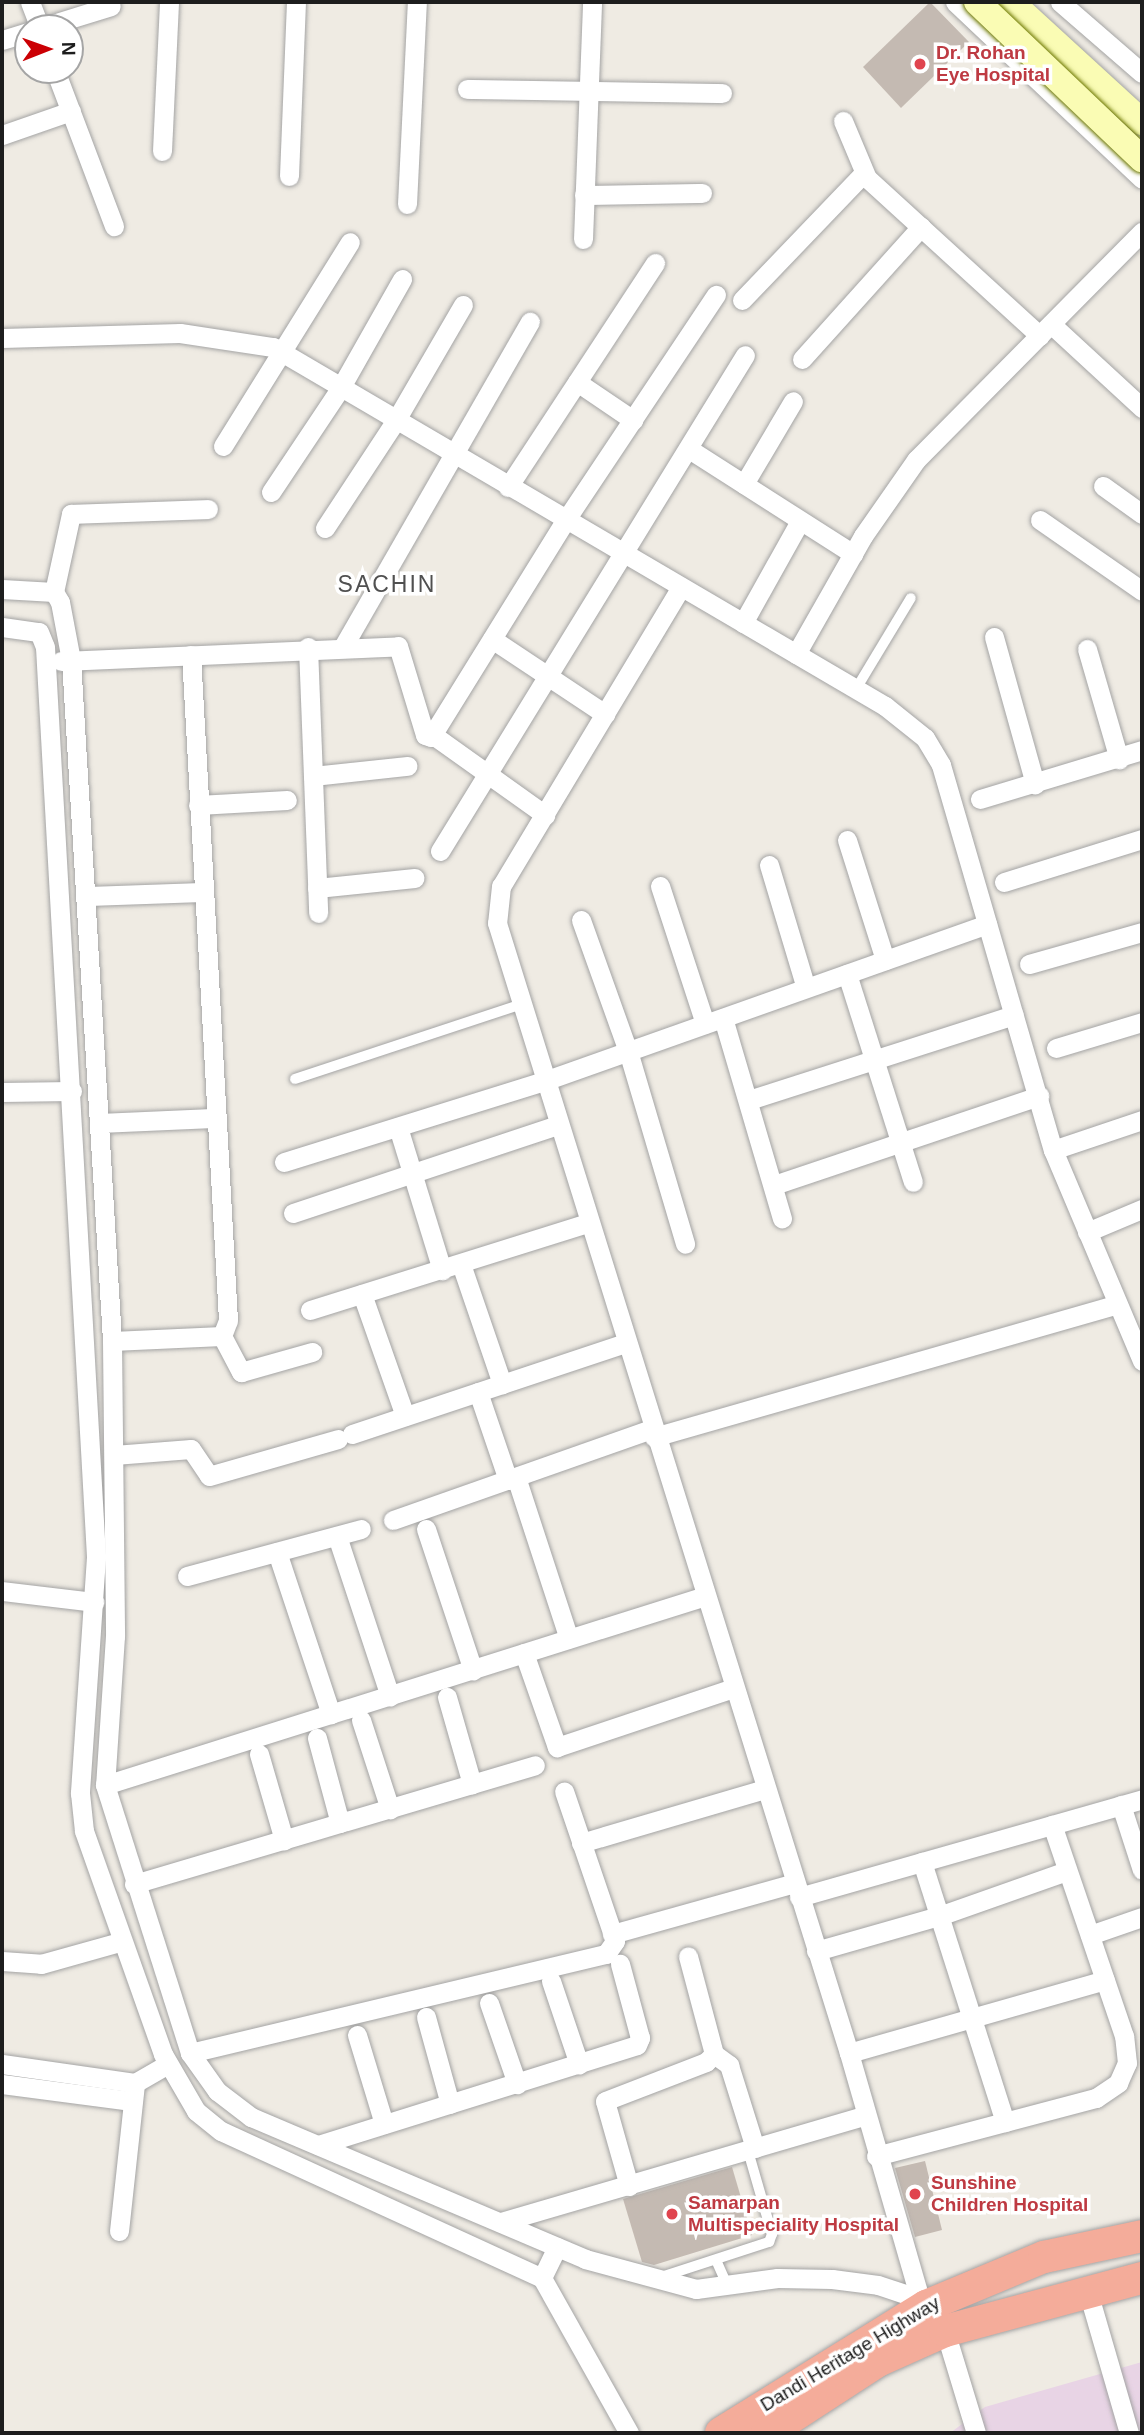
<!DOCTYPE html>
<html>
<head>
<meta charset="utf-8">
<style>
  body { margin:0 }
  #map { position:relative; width:1144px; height:2435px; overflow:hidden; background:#efebe3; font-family:Helvetica,sans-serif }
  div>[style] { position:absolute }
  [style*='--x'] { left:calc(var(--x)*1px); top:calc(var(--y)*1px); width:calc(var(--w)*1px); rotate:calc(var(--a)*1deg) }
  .industrial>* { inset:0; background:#e8d4e5 }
  .building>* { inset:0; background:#c4bab2 }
  .roads { filter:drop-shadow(0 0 2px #a4a4a4) drop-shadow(0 0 2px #a4a4a4) }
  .service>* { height:10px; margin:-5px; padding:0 5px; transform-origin:5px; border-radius:5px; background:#fff }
  .minor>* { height:19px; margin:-9.5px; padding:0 9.5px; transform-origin:9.5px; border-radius:9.5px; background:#fff }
  .secondary>* { height:26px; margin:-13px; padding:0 13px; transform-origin:13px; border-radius:13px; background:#fafcb4 }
  .trunk>* { height:32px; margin:-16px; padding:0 16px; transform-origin:16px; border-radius:16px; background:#f4ac9a }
  .bridges { filter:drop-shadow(0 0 2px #6d7800) drop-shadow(0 0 2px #6d7800) }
  .secondary-bridge>* { height:26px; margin:-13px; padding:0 13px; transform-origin:13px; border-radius:13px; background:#fafcb4 }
  .dots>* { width:19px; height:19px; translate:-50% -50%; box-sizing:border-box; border:4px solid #fff; border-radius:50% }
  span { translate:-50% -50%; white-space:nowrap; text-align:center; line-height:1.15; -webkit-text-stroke:7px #fff; paint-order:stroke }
  .health-label { font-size:19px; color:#be3a42; font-weight:700 }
  .left { translate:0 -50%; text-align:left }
  .street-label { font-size:19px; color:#1d1d1d }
  .quarter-label { font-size:23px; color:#505050; letter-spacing:2px }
  .frame { position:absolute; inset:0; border:4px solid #1d1d1d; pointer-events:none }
  .north { position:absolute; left:14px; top:14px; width:70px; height:70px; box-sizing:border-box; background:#fff; border:2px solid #a5a5a5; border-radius:50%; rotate:89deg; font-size:19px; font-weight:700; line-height:28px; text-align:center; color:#1d1d1d }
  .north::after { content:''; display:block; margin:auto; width:24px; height:32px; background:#cb0004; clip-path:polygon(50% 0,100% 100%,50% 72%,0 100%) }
</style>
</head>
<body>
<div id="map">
  <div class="industrial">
    <i style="clip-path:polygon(1142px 2362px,1142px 2433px,950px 2433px,985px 2407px)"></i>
  </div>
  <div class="building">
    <i style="clip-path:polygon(930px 2px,969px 42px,901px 108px,863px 67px)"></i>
    <i style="clip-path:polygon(925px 2161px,942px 2230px,915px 2237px,895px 2168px)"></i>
    <i style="clip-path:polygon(732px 2167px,752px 2235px,654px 2265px,642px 2262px,623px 2199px)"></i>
  </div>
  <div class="roads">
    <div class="service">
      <i style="--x:856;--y:689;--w:106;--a:-58.9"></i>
      <i style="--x:295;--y:1079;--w:239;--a:-18.3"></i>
      <i style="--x:716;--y:2260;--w:27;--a:66"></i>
      <i style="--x:661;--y:2277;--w:114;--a:-18"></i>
      <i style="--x:769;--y:2242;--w:9;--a:-69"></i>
      <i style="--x:772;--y:2234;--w:86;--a:-106.1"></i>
    </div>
    <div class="minor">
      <i style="--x:30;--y:2;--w:28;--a:69"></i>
      <i style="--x:955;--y:2;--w:257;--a:43.4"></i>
      <i style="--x:1060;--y:2;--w:108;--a:40.9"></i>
      <i style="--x:40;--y:28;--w:74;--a:-17.2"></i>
      <i style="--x:2;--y:40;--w:27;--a:-17"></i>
      <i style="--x:55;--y:70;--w:167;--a:69.3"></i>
      <i style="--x:467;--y:89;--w:255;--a:0.9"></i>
      <i style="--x:843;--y:121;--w:62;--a:67.2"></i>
      <i style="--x:867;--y:178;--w:234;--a:42.4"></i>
      <i style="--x:2;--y:135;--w:73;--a:-19.2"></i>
      <i style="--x:162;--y:151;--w:149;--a:-87.3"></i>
      <i style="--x:289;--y:176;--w:174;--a:-87.7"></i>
      <i style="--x:584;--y:195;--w:118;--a:-1"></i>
      <i style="--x:407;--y:204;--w:202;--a:-87.2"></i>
      <i style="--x:583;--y:239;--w:237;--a:-87.8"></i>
      <i style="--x:742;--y:300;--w:176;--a:-46.2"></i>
      <i style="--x:1051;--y:324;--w:124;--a:42.7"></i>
      <i style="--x:2;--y:338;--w:178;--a:-1.6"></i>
      <i style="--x:180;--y:333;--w:94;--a:8.6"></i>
      <i style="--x:273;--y:347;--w:710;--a:30.4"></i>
      <i style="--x:885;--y:706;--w:51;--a:38.7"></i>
      <i style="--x:925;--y:738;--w:31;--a:59"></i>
      <i style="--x:941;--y:765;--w:401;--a:73.8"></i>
      <i style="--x:1053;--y:1150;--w:229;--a:67.1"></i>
      <i style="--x:802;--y:359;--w:178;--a:-48"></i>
      <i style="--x:577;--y:382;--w:68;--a:34.2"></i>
      <i style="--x:223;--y:446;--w:240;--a:-58.1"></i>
      <i style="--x:689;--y:449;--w:195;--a:32.6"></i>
      <i style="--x:744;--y:484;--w:96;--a:-59.4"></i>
      <i style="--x:1103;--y:486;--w:48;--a:35.7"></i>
      <i style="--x:508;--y:487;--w:268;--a:-56.7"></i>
      <i style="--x:271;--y:492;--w:126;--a:-56.3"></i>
      <i style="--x:341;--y:387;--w:124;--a:-60.5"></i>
      <i style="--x:1040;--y:520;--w:124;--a:34.8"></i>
      <i style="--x:325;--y:528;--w:129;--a:-56.7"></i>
      <i style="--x:396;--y:420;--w:133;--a:-59.8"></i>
      <i style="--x:681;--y:587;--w:349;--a:121"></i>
      <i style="--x:501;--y:886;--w:37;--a:96"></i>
      <i style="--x:497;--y:923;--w:1184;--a:72.7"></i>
      <i style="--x:849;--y:2053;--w:256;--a:73.9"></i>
      <i style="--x:2;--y:589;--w:52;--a:3.3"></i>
      <i style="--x:54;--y:592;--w:12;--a:59"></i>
      <i style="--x:60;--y:602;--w:59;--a:79.3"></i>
      <i style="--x:71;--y:660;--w:682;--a:86.55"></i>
      <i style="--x:112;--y:1341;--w:295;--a:89.4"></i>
      <i style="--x:115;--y:1636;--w:149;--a:93.8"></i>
      <i style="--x:105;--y:1785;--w:281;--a:72.4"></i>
      <i style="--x:190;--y:2053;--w:47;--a:54.6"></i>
      <i style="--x:217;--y:2091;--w:43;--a:37.4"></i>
      <i style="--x:251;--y:2117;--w:363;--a:23"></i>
      <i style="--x:585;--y:2259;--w:115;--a:15.1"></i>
      <i style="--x:696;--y:2289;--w:82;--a:-7.7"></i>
      <i style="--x:777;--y:2278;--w:55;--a:1"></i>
      <i style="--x:832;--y:2279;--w:46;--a:7.4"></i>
      <i style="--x:878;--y:2285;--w:44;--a:18.4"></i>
      <i style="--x:920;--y:2299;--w:41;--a:52"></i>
      <i style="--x:945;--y:2331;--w:107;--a:73.1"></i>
      <i style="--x:54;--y:592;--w:80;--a:-77.7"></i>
      <i style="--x:71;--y:514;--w:137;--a:-2.1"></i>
      <i style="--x:743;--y:623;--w:117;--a:-60.8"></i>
      <i style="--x:2;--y:627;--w:37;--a:8"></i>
      <i style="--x:39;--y:632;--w:16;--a:68"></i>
      <i style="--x:45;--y:647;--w:911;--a:86.79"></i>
      <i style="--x:96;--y:1557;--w:237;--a:93.9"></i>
      <i style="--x:80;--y:1793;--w:38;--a:84"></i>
      <i style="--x:84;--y:1831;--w:237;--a:70.5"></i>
      <i style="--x:163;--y:2054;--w:66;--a:59.9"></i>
      <i style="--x:196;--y:2111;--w:32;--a:39"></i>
      <i style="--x:221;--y:2131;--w:353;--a:24.6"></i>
      <i style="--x:994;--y:637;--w:153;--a:74.4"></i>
      <i style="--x:492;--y:639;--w:136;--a:33.6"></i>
      <i style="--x:344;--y:645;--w:373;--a:-60.1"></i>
      <i style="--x:308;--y:647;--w:266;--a:87.8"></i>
      <i style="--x:1087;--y:649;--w:115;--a:73.8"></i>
      <i style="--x:796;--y:654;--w:136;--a:-60.4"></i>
      <i style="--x:863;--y:536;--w:93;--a:-55.1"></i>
      <i style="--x:916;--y:460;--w:321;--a:-45.3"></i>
      <i style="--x:61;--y:661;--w:337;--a:-2.5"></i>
      <i style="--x:398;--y:646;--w:93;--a:73.1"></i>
      <i style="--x:425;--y:735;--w:6;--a:18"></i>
      <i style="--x:431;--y:737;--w:254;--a:-58.2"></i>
      <i style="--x:565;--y:521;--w:272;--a:-56.3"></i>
      <i style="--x:433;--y:735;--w:138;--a:35.5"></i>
      <i style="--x:313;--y:776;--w:95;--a:-6.1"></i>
      <i style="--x:980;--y:799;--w:169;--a:-16.8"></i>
      <i style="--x:198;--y:805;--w:89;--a:-3.2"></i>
      <i style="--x:847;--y:840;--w:126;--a:72.4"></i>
      <i style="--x:440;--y:851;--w:582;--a:-58.41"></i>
      <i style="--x:769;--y:865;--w:128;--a:73.3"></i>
      <i style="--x:1004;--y:882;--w:145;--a:-17.3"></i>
      <i style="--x:660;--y:886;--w:145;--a:71.9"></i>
      <i style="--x:317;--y:888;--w:98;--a:-5.9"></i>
      <i style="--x:88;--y:896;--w:114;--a:-2"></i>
      <i style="--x:581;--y:920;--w:139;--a:70.3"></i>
      <i style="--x:628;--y:1051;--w:201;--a:73.5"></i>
      <i style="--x:1029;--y:964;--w:117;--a:-15.8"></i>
      <i style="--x:847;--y:974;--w:218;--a:72.4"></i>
      <i style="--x:723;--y:1018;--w:209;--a:73.6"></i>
      <i style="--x:1056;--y:1048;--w:90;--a:-16.8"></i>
      <i style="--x:2;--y:1092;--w:70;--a:-0.8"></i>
      <i style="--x:749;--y:1100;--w:278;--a:-17.8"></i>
      <i style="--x:99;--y:1123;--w:114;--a:-2.5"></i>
      <i style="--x:398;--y:1127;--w:150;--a:72.9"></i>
      <i style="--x:1053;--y:1150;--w:94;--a:-18.6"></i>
      <i style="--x:284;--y:1162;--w:272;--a:-17.3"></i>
      <i style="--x:544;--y:1081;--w:470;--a:-19.5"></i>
      <i style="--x:774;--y:1185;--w:280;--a:-18.6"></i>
      <i style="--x:293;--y:1213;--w:278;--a:-18.4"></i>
      <i style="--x:1087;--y:1232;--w:60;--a:-22.7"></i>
      <i style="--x:461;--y:1264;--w:127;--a:71.1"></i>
      <i style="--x:362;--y:1294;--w:129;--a:70.6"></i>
      <i style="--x:310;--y:1310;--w:290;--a:-17.4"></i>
      <i style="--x:222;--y:1336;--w:41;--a:62.2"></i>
      <i style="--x:241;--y:1372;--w:74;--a:-15.7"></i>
      <i style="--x:112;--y:1341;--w:110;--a:-2.6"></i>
      <i style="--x:222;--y:1336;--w:17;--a:-69"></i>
      <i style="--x:228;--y:1320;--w:666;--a:-93.18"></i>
      <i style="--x:478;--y:1392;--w:93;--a:71.2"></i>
      <i style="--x:352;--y:1434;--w:288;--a:-18.4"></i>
      <i style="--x:654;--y:1437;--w:482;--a:-16"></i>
      <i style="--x:114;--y:1455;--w:77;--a:-4.5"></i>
      <i style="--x:191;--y:1449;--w:32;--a:56"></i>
      <i style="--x:209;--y:1476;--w:134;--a:-16"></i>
      <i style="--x:516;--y:1477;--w:170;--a:71.9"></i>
      <i style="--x:393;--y:1520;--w:275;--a:-19.4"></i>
      <i style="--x:426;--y:1529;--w:149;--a:71.6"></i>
      <i style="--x:337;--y:1536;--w:169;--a:71.7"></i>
      <i style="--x:277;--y:1552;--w:171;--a:71.6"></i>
      <i style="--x:187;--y:1576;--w:180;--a:-15.1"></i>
      <i style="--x:2;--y:1591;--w:93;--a:6.8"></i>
      <i style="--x:524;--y:1653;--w:100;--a:70.7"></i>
      <i style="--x:557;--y:1747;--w:186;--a:-18.5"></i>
      <i style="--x:447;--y:1697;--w:91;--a:74"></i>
      <i style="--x:361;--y:1720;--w:94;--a:72"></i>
      <i style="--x:317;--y:1738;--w:88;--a:74.9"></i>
      <i style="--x:259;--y:1754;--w:90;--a:73.8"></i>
      <i style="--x:105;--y:1785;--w:629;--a:-17.48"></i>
      <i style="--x:1121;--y:1805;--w:68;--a:72.1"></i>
      <i style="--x:581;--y:1843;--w:192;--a:-16.4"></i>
      <i style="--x:922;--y:1862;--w:273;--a:72.3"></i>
      <i style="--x:134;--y:1884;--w:418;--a:-16.5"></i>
      <i style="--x:799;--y:1897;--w:357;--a:-15.9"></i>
      <i style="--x:612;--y:1934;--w:190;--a:-15.6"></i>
      <i style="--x:1090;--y:1935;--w:55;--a:-19.1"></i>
      <i style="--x:816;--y:1951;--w:128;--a:-15.9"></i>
      <i style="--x:939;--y:1916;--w:136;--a:-19.4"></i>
      <i style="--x:2;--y:1961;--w:39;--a:4"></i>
      <i style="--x:41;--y:1964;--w:82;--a:-15.6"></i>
      <i style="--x:551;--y:1981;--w:88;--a:71.4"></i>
      <i style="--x:489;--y:2003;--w:86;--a:70.9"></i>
      <i style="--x:426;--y:2017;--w:90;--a:74.6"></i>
      <i style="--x:357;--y:2035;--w:93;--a:73.1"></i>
      <i style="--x:190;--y:2053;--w:428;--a:-13.4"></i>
      <i style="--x:606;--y:1954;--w:16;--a:-55"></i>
      <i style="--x:615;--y:1941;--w:158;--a:-108.8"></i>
      <i style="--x:849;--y:2053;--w:266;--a:-15.9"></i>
      <i style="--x:714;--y:2054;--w:19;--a:36"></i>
      <i style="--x:729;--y:2065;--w:87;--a:72.6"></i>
      <i style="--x:2;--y:2064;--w:134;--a:8.1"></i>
      <i style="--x:2;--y:2084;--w:131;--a:7.5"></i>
      <i style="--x:318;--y:2145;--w:334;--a:-17.4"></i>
      <i style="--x:637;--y:2045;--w:8;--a:-67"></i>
      <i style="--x:640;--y:2038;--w:77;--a:-105.1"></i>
      <i style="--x:876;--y:2156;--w:228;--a:-14.8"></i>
      <i style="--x:1096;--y:2098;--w:27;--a:-34"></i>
      <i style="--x:1118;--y:2083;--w:22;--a:-66"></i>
      <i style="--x:1127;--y:2063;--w:27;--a:-96"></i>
      <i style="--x:1124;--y:2036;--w:223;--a:-108.8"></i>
      <i style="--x:629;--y:2186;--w:88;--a:-105.8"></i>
      <i style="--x:605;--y:2101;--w:108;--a:-21.1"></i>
      <i style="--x:706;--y:2062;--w:11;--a:-45"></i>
      <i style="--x:714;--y:2054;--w:101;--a:-104.9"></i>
      <i style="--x:501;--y:2222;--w:380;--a:-16.3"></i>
      <i style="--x:119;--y:2231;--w:149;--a:-83.8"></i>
      <i style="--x:135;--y:2083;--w:38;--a:-30"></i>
      <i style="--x:557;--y:2247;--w:34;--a:116"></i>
      <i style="--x:542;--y:2278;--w:178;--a:60.7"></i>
      <i style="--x:1088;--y:2292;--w:147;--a:73.8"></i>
    </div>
    <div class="secondary">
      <i style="--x:1011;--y:2;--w:178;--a:42.5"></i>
    </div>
    <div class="trunk">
      <i style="--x:721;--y:2433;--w:241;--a:-31.8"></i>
      <i style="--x:926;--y:2306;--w:128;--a:-22.6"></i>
      <i style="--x:1044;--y:2257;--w:100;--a:-12.1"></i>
      <i style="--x:767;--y:2433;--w:132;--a:-33"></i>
      <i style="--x:878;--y:2361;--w:73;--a:-24.1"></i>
      <i style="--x:945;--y:2331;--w:204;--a:-15.1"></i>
    </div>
  </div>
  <div class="bridges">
    <div class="secondary-bridge">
      <i style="--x:977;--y:2;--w:228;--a:43.6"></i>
    </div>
  </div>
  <div class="dots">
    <i style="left:920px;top:64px;background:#e0444e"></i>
    <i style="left:915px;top:2194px;background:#e0444e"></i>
    <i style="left:672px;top:2214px;background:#e0444e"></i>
  </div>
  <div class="health-label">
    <span class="left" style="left:936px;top:64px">Dr. Rohan<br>Eye Hospital</span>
    <span class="left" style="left:931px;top:2194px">Sunshine<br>Children Hospital</span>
    <span class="left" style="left:688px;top:2214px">Samarpan<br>Multispeciality Hospital</span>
  </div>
  <div class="street-label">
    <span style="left:850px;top:2354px;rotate:-31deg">Dandi Heritage Highway</span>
  </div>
  <div class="quarter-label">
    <span style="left:387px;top:584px">SACHIN</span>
  </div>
  <div class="frame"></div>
  <div class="north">N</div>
</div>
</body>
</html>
